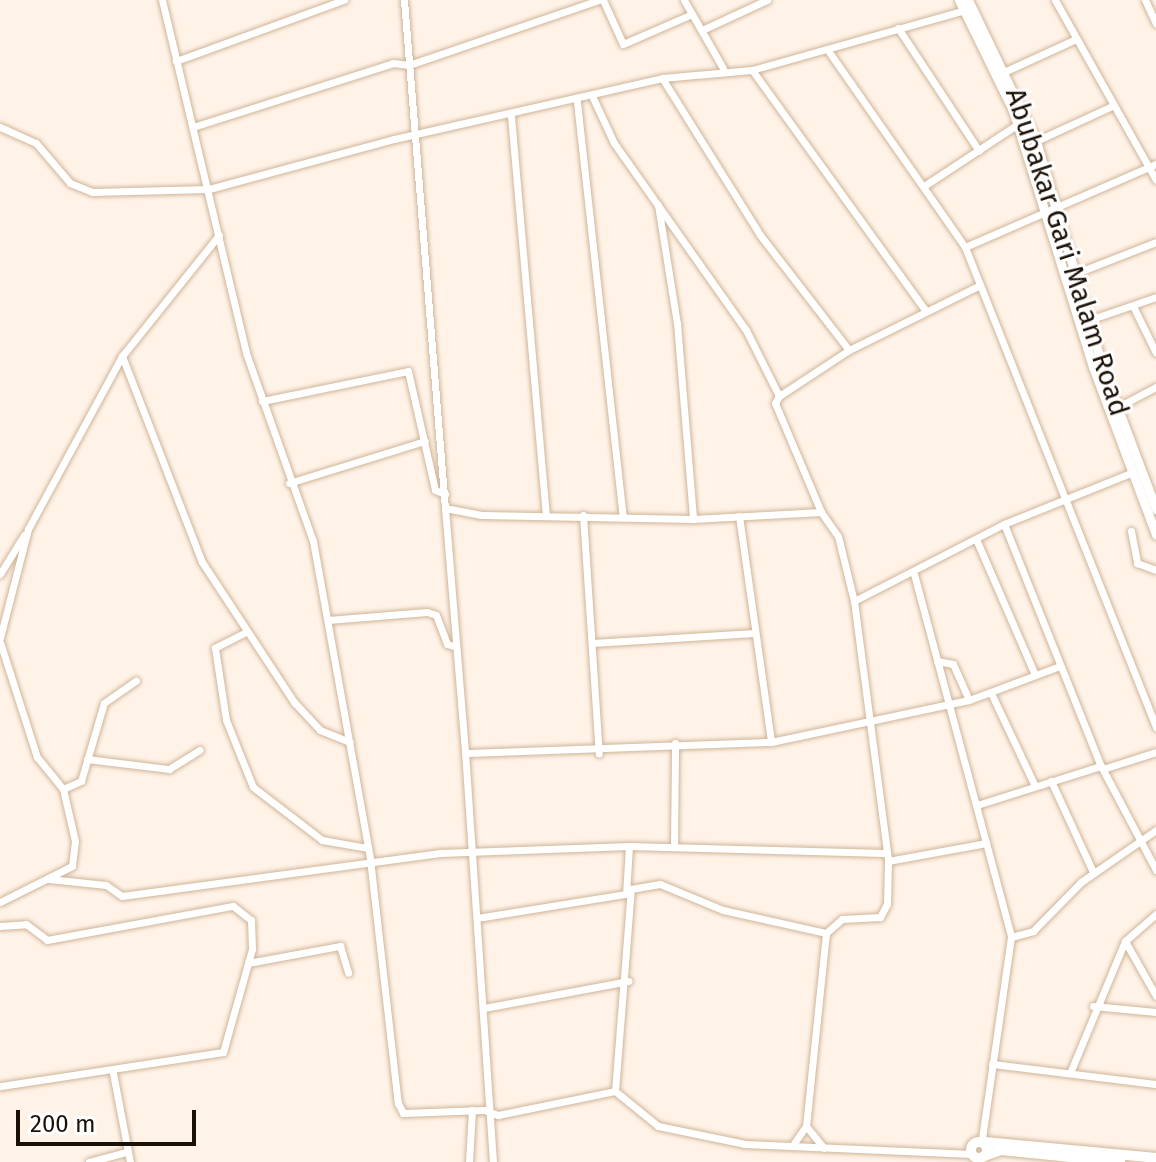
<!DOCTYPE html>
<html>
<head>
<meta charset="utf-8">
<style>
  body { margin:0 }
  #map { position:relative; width:1156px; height:1162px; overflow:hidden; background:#fff3e8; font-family:"Fira Sans",sans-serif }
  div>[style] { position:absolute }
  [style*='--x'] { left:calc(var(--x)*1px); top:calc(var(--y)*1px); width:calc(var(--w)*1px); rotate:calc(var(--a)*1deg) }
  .roads { filter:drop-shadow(0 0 2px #d0b598) drop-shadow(0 0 2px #d0b598) }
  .minor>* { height:7px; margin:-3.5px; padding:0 3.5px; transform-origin:3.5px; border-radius:3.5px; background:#fff }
  .tertiary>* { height:9px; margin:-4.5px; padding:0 4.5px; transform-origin:4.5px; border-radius:4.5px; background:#fff }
  .secondary>* { height:10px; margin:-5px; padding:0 5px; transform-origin:5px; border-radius:5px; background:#fff }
  .secondary>.ring { margin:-5px; padding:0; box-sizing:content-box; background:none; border:10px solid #fff; border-radius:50% }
  span { translate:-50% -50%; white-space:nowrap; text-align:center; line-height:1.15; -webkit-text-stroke:6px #fff; paint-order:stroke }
  .street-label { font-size:28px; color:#1a1006 }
  .scale { position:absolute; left:16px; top:1110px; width:180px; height:36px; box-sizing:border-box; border:4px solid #1a1006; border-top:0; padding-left:10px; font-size:24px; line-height:28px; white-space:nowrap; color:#1a1006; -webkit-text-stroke:6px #fff; paint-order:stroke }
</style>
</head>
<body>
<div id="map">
  <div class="roads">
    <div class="minor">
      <i style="--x:162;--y:0;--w:363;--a:76.6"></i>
      <i style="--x:246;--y:353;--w:200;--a:70.4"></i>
      <i style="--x:313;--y:541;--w:323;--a:79.8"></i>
      <i style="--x:370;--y:859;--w:246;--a:83.5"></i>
      <i style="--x:398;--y:1103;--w:11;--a:63"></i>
      <i style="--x:403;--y:1113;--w:81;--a:-2.1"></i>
      <i style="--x:484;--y:1110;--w:15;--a:20"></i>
      <i style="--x:498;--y:1115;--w:119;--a:-11.6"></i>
      <i style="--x:404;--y:0;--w:510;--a:85.39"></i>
      <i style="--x:445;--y:508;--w:37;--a:11"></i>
      <i style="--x:481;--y:515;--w:212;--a:1.1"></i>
      <i style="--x:693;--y:519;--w:128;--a:-3.1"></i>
      <i style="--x:603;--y:0;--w:48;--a:65.6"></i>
      <i style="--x:623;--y:44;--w:75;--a:-23.5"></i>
      <i style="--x:684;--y:0;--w:78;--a:60.2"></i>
      <i style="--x:1055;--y:0;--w:206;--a:60.7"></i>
      <i style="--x:1145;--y:0;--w:26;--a:65"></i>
      <i style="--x:898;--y:28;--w:147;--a:56.6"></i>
      <i style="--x:702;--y:30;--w:72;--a:-24.8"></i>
      <i style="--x:827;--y:49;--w:241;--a:55.1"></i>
      <i style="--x:965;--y:247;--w:517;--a:68.3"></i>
      <i style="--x:176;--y:61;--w:179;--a:-20"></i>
      <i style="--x:752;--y:70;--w:297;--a:54.2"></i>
      <i style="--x:1006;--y:71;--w:77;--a:-24.6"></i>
      <i style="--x:662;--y:78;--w:185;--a:58"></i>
      <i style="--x:760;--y:235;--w:145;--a:52.3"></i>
      <i style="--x:593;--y:98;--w:50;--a:65"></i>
      <i style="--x:614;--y:143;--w:229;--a:54.8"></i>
      <i style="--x:746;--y:330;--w:74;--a:63.4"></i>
      <i style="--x:779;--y:396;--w:8;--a:120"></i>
      <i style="--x:775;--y:403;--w:118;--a:67.1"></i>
      <i style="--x:821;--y:512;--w:29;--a:55"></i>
      <i style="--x:838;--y:536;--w:67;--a:76.2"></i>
      <i style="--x:854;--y:601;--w:262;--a:82.5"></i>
      <i style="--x:888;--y:861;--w:43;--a:91.3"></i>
      <i style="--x:887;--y:904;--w:15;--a:118"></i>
      <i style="--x:880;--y:917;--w:38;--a:177"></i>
      <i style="--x:842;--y:919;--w:21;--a:139"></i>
      <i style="--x:826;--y:933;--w:194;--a:95.9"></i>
      <i style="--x:806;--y:1126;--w:24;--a:125"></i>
      <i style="--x:577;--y:102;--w:418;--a:83.7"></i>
      <i style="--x:511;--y:116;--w:401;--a:85"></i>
      <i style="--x:0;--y:127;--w:39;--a:24"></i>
      <i style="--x:36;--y:143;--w:52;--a:49.6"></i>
      <i style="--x:70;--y:183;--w:24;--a:22"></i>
      <i style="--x:92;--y:192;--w:117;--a:-1.5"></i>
      <i style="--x:209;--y:189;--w:192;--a:-15.1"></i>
      <i style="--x:394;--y:139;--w:275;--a:-12.8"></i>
      <i style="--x:662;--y:78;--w:90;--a:-5.1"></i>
      <i style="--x:752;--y:70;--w:221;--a:-15.7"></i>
      <i style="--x:193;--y:127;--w:210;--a:-17.7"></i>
      <i style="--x:393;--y:63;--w:16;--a:7"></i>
      <i style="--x:409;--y:65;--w:201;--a:-18.9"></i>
      <i style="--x:1036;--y:141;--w:81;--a:-24.7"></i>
      <i style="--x:924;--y:186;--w:113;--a:-33.4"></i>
      <i style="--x:658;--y:205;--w:120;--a:80.9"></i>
      <i style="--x:677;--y:323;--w:197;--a:85.3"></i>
      <i style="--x:219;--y:235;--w:155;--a:128.7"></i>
      <i style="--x:122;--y:356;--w:221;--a:68.8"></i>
      <i style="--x:202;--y:562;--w:168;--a:56.7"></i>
      <i style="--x:294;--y:702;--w:38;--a:47"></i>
      <i style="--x:320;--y:730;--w:32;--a:22"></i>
      <i style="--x:965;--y:247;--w:208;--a:-23.5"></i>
      <i style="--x:1074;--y:274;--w:88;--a:-21.3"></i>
      <i style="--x:1133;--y:306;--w:52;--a:63.9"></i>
      <i style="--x:1089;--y:320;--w:71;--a:-18.9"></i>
      <i style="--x:779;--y:396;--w:84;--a:-33.3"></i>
      <i style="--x:849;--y:350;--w:146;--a:-26.4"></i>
      <i style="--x:262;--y:401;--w:149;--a:-11.6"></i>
      <i style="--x:408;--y:371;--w:122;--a:77.2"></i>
      <i style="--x:435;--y:490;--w:11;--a:22"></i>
      <i style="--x:1118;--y:407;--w:43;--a:-27.8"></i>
      <i style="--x:289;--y:483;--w:142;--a:-17.2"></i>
      <i style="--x:445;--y:508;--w:246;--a:85.3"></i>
      <i style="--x:583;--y:515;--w:239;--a:86.2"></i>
      <i style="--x:739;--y:516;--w:228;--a:81.9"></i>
      <i style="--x:1004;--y:524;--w:261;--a:68.2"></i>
      <i style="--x:1101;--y:766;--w:118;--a:62.1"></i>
      <i style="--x:1131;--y:531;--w:33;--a:79"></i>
      <i style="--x:1137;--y:563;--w:20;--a:20"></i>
      <i style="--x:976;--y:539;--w:148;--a:66.5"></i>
      <i style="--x:0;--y:574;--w:46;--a:-58.4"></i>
      <i style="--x:914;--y:574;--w:376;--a:75"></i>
      <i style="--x:1011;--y:937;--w:204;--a:98.2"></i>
      <i style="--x:854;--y:601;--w:169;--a:-27.2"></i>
      <i style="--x:1004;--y:524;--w:137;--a:-21.9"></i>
      <i style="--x:328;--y:620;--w:99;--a:-4.6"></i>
      <i style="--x:427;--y:612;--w:9;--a:18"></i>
      <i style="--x:436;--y:615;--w:31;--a:69"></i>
      <i style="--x:447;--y:644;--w:9;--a:18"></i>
      <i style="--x:244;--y:633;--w:33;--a:153"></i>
      <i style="--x:215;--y:648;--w:73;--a:81.3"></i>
      <i style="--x:226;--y:720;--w:72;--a:68.1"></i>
      <i style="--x:253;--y:787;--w:87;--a:37.5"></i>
      <i style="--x:322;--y:840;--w:47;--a:9.9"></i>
      <i style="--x:0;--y:638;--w:113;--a:-75.6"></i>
      <i style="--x:28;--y:529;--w:197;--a:-61.5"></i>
      <i style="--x:0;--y:642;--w:121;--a:72.2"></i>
      <i style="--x:37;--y:757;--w:41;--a:50.9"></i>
      <i style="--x:63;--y:789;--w:53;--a:77"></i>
      <i style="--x:75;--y:841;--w:25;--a:97"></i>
      <i style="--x:72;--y:866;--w:80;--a:153.4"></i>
      <i style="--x:592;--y:643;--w:163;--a:-3.5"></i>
      <i style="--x:937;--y:661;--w:16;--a:11"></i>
      <i style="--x:953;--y:664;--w:39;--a:66"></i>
      <i style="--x:991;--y:693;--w:103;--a:64.7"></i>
      <i style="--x:87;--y:759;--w:83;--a:7"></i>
      <i style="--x:169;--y:769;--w:36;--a:-32"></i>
      <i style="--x:1103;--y:769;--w:56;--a:-17.8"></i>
      <i style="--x:1051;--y:781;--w:100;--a:65.2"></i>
      <i style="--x:63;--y:789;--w:20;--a:-24"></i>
      <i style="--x:81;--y:781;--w:81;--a:-73.6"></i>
      <i style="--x:104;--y:703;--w:39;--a:-35"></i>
      <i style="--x:977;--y:805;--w:130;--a:-17.5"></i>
      <i style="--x:674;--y:847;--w:104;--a:-89.4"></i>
      <i style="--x:888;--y:861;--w:100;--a:-10.4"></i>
      <i style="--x:49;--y:879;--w:57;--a:6"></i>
      <i style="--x:106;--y:885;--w:19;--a:35"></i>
      <i style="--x:122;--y:896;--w:321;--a:-7.7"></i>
      <i style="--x:440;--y:853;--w:189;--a:-2.1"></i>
      <i style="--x:629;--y:846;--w:255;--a:1.6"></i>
      <i style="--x:477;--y:918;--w:151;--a:-9.2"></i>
      <i style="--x:626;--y:894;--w:48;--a:-86.4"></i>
      <i style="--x:0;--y:926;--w:26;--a:-4"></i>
      <i style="--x:26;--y:924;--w:26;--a:37"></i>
      <i style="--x:47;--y:940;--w:189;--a:-10.4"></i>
      <i style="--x:233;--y:906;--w:23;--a:38"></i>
      <i style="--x:251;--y:920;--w:29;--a:88"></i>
      <i style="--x:252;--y:949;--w:107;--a:105.7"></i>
      <i style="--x:223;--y:1052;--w:226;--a:171.3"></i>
      <i style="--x:1011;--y:937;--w:23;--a:-15"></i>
      <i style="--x:1033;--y:931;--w:69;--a:-45.6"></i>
      <i style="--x:1081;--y:882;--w:91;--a:-34.7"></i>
      <i style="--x:1125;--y:941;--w:63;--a:60.6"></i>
      <i style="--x:248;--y:963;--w:94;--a:-10.5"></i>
      <i style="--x:340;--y:946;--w:28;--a:73"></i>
      <i style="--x:1093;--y:1006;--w:63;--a:5.4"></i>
      <i style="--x:484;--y:1008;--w:147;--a:-10.6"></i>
      <i style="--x:992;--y:1064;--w:165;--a:7"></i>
      <i style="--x:113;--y:1073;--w:91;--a:79.2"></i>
      <i style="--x:1070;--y:1073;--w:143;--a:-67.4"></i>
      <i style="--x:1125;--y:941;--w:41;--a:-41.1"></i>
      <i style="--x:615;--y:1091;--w:203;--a:-85.5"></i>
      <i style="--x:631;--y:889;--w:29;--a:-10"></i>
      <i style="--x:660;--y:884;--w:68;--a:22.4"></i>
      <i style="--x:723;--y:910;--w:106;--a:12.6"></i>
      <i style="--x:615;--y:1091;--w:55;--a:39.1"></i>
      <i style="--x:658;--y:1126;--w:89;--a:11.7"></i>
      <i style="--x:745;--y:1144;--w:228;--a:2.5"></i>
      <i style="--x:806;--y:1126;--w:28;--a:51"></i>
      <i style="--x:89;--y:1162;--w:39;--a:-15"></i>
      <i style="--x:469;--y:1162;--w:52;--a:-86.7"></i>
      <i style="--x:493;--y:1162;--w:410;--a:-93.9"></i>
      <i style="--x:465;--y:753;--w:306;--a:-2.1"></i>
      <i style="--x:771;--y:742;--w:202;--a:-12"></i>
      <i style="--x:969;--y:700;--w:97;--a:-20.5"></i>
    </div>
    <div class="tertiary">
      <i style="--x:959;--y:0;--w:123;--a:63.9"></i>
      <i style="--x:1013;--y:110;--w:269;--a:72.7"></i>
      <i style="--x:1093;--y:367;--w:179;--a:69.4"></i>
      <i style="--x:968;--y:0;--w:157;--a:64.3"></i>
      <i style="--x:1036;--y:141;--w:238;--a:73.6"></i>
      <i style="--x:1103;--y:369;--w:150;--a:69.3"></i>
    </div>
    <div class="secondary">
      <i class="ring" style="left:971px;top:1142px;width:6px;height:6px"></i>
      <i style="--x:985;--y:1142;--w:172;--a:5.3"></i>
      <i style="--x:984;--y:1156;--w:18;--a:-19"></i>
      <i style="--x:1001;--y:1150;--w:120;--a:5.8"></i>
    </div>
  </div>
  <div class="street-label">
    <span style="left:1067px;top:252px;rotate:72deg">Abubakar Gari Malam Road</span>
  </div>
  <div class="scale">200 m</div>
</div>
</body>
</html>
